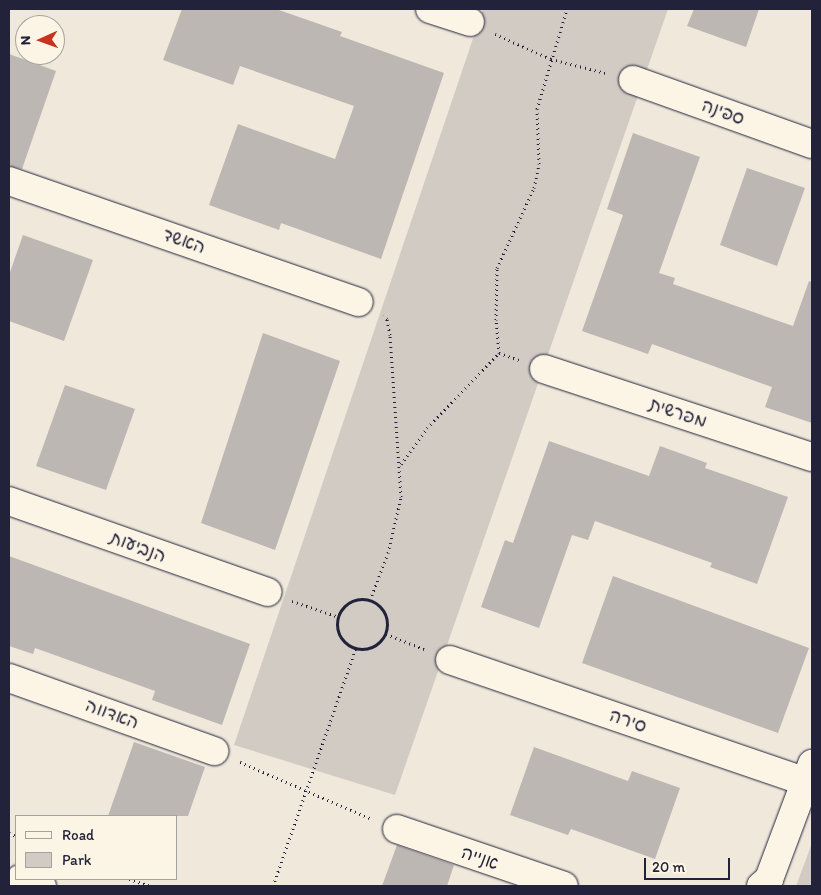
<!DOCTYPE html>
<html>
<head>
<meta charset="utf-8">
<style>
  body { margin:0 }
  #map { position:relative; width:821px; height:895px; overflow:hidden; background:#efe8db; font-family:Itim,"Playpen Sans Hebrew",sans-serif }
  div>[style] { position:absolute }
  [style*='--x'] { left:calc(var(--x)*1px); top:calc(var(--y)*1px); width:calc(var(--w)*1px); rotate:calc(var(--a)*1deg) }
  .green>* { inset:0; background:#d1cbc3 }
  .building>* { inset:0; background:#bcb7b3 }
  .path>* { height:3px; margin-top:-1.5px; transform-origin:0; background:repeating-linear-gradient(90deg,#22223b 0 1px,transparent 0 5px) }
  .path>.ring { margin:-1.5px; padding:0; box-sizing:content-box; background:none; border:3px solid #22223b; border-radius:50% }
  .roads { filter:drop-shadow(0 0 1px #22223b) drop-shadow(0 0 1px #22223b) }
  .minor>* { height:28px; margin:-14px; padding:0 14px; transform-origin:14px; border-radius:14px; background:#fcf5e5 }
  .tertiary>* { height:28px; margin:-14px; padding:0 14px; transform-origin:14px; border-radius:14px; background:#fcf5e5 }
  span { translate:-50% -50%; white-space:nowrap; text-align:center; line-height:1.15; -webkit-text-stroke:4.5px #fcf5e5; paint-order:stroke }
  .street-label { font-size:18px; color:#22223b }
  .frame { position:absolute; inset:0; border:10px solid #22223b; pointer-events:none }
  .legend { position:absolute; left:15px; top:815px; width:162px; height:65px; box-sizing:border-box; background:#fcf5e5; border:1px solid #a5a1a1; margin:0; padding:6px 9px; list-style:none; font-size:15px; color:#22223b }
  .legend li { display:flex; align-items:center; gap:10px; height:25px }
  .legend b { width:25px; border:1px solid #a5a1a1 }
  .north { position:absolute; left:15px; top:15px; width:50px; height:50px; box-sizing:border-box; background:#fcf5e5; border:1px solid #a5a1a1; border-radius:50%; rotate:268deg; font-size:14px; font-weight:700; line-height:20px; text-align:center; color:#22223b }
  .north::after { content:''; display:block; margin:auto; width:18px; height:22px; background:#c8321e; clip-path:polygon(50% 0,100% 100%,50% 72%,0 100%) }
  .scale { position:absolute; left:644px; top:858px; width:86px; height:22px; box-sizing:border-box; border:2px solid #22223b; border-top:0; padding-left:6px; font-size:15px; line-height:18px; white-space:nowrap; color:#22223b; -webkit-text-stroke:4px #fcf5e5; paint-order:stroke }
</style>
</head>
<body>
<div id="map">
  <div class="green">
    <i style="clip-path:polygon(483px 9px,668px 9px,395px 795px,234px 745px)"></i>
    <i style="clip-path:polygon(812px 843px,812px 886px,796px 886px)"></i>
  </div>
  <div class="building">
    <i style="clip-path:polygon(182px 9px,276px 9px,342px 32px,340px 36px,444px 73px,381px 259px,281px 223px,279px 230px,209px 205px,238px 124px,335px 159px,354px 106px,240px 66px,233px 85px,163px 60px)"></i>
    <i style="clip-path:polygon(694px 9px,759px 9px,746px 47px,687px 26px)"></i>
    <i style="clip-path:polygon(9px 54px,56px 71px,22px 169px,9px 166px)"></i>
    <i style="clip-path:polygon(633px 133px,700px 157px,659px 273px,675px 278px,673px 284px,793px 326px,809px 281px,812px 282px,812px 423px,765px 407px,772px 387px,652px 344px,648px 354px,582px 331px,623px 215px,607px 209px)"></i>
    <i style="clip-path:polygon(747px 168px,805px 188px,777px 266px,720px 245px)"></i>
    <i style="clip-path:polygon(23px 235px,93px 260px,64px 341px,9px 321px,9px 275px)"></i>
    <i style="clip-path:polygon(263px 333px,340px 361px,275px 550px,201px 523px)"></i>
    <i style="clip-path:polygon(65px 385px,135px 409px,106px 490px,36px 466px)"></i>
    <i style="clip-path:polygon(549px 441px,649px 476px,660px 446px,707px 463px,705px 468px,788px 497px,757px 584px,710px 567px,712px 563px,595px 521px,588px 540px,572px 535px,539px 628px,481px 607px,505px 540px,513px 543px)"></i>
    <i style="clip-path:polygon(9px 556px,250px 644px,222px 725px,152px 700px,155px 691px,35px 648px,33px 654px,9px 646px)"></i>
    <i style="clip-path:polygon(613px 576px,809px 648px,778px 733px,582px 663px)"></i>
    <i style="clip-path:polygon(134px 742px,205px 767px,188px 816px,108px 816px)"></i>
    <i style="clip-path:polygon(534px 747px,628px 781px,632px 771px,680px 788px,655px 859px,571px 829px,568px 835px,510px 815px)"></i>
    <i style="clip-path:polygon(397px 845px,454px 865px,447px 886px,382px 886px)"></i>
  </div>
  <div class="path">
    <i style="--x:495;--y:34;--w:61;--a:24.1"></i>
    <i style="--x:551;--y:59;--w:57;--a:14.3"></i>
    <i style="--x:499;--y:353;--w:33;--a:-95"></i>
    <i style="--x:496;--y:320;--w:52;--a:-88.9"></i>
    <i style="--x:497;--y:268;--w:88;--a:-65.2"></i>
    <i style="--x:534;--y:188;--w:25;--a:-78"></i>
    <i style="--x:539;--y:164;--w:55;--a:-92.1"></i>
    <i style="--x:537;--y:109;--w:104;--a:-73.3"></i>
    <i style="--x:401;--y:464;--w:44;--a:-54.2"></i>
    <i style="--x:427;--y:428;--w:104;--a:-46.2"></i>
    <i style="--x:499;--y:353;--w:21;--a:19"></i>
    <i class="ring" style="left:337px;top:599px;width:47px;height:47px"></i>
    <i style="--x:370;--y:600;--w:50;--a:-69"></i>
    <i style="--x:388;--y:553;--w:57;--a:-76.9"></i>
    <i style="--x:401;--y:497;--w:162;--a:-93.9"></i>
    <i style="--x:390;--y:335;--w:16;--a:-101"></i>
    <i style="--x:387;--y:319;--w:5;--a:-143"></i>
    <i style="--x:292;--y:601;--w:50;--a:18.8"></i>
    <i style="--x:386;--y:634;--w:41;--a:21.5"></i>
    <i style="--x:240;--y:762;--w:144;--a:23.4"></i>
    <i style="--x:9;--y:833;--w:8;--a:23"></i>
    <i style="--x:129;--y:879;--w:22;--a:18"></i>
    <i style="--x:273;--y:886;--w:252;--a:-70.8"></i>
  </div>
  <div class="roads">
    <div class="minor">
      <i style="--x:430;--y:9;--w:42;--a:18"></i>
      <i style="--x:633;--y:80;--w:190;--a:19.7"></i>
      <i style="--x:9;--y:181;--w:370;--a:19.1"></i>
      <i style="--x:544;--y:369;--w:282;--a:18.2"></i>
      <i style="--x:9;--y:501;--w:274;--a:19.4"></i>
      <i style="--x:450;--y:660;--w:376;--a:18.9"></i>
      <i style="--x:9;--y:678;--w:218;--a:19.6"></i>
      <i style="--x:397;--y:829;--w:176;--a:18.8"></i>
      <i style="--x:761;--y:886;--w:11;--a:-41"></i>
      <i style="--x:769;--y:879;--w:123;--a:-69.5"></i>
    </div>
    <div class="tertiary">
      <i style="--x:20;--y:879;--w:23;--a:18"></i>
    </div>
  </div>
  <div class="street-label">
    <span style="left:723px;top:112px;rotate:20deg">ספינה</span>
    <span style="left:184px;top:241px;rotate:19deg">האשד</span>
    <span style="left:678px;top:413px;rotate:18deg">מפרשית</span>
    <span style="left:138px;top:547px;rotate:20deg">הנביעות</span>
    <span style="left:112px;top:714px;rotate:20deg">האדווה</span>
    <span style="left:628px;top:721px;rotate:19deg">סירה</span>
    <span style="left:480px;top:858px;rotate:19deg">אנייה</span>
  </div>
  <div class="frame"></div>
  <ul class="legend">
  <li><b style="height:6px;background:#fcf5e5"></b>Road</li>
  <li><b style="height:14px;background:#d1cbc3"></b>Park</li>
  </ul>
  <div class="north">N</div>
  <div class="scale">20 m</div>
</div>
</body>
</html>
